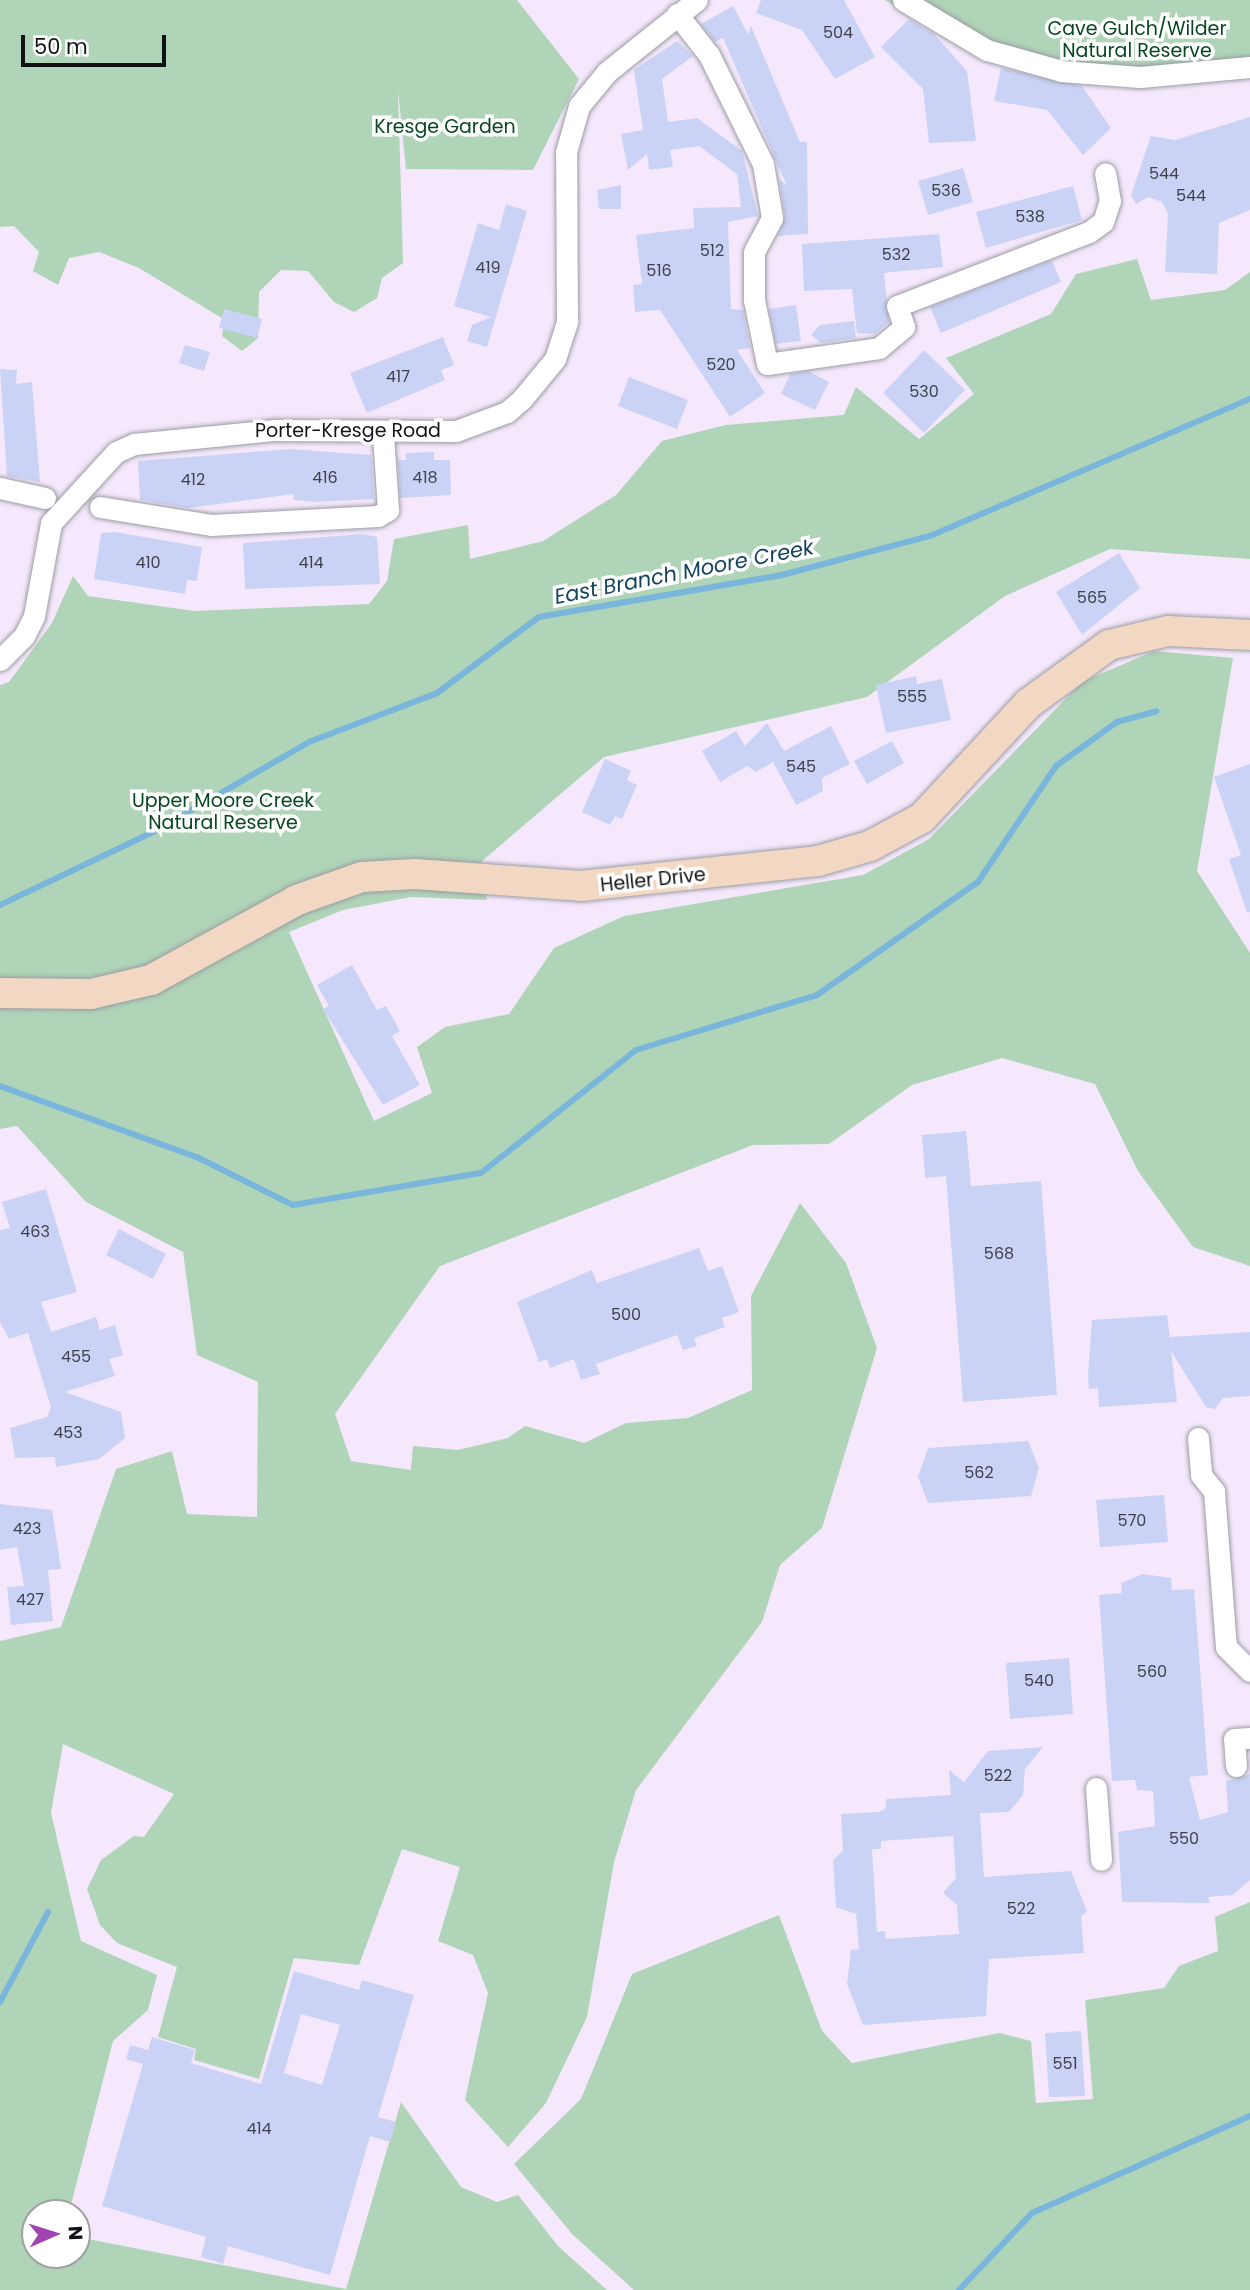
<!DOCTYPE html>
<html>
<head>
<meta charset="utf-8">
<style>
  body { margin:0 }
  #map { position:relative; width:1250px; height:2290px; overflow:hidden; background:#f5f7ff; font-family:Poppins,sans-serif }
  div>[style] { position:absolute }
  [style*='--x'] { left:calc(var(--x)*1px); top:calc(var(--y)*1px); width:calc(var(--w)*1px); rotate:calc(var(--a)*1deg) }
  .education>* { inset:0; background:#f6e8fc }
  .green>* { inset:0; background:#b0d4b7 }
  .stream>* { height:6px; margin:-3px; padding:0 3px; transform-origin:3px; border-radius:3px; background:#7ab5dc }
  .building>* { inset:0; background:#cad3f6 }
  .roads { filter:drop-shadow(0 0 2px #9a9da5) drop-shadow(0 0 2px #9a9da5) }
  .street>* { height:21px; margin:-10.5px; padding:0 10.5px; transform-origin:10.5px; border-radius:10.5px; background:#fff }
  .secondary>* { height:30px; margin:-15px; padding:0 15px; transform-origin:15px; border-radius:15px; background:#f2d8c3 }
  span { translate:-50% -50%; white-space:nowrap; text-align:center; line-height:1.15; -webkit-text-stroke:7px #fff; paint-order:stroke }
  .number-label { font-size:16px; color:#3f424d }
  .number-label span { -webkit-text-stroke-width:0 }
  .park-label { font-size:19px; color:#064720 }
  .street-label { font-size:19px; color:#111215 }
  .water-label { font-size:21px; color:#14435d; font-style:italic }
  .north { position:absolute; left:21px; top:2199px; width:70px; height:70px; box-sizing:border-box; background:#fff; border:2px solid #a0a0a1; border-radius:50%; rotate:87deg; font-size:19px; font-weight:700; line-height:28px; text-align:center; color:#111215 }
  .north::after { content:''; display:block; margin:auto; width:24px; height:32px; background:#a044af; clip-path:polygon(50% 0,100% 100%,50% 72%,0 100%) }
  .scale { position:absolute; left:21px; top:35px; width:145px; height:32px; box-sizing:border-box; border:4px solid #111215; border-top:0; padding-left:9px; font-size:21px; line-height:24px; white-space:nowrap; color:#111215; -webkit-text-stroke:5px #fff; paint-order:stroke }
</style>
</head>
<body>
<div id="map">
  <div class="education">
    <i style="clip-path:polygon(evenodd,0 0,1250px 0,1250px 2290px,0 2290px,0 0,35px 2213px,77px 2213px,77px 2255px,35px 2255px,35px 2213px)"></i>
  </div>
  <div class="green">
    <i style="clip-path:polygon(0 0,517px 0,579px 79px,533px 170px,406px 169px,398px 90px,403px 263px,382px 278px,377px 298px,354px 312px,334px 302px,308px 271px,281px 270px,259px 292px,258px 338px,242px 351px,222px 336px,225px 320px,139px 268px,99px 252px,69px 258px,58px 285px,33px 271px,39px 252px,14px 226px,0 227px)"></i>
    <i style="clip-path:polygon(885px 0,1250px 0,1250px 70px,1140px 81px,957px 42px)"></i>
    <i style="clip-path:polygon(1137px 259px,1151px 300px,1225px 290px,1250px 272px,1250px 559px,1110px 549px,1005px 596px,867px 697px,604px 757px,482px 861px,487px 900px,411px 897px,343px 910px,289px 932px,374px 1121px,432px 1093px,417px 1047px,445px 1027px,509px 1014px,554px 948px,624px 916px,863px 875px,929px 839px,1082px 682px,1154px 651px,1233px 658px,1197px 871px,1250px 953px,1250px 1266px,1193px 1247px,1138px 1171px,1095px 1084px,1002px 1058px,912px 1085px,829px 1144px,753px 1145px,440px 1266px,335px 1414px,351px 1461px,411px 1470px,413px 1446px,458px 1450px,508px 1438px,525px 1426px,584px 1443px,626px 1423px,688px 1418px,752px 1390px,751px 1296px,800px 1203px,846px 1263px,877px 1348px,822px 1528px,780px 1565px,762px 1622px,636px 1790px,614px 1862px,587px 2017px,546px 2103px,508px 2147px,465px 2100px,488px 1993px,473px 1955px,438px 1941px,460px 1867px,402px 1849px,359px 1965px,294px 1958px,259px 2079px,194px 2060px,196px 2049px,158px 2037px,177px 1967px,117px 1943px,100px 1925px,87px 1889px,101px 1860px,134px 1836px,144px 1837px,174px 1794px,63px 1744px,51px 1813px,81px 1941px,157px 1975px,148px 2010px,113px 2041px,69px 2213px,35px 2213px,35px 2255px,77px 2255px,77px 2237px,346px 2289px,401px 2102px,461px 2187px,497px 2202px,518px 2195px,558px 2246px,607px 2290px,0 2290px,0 1641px,61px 1627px,116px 1469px,172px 1451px,187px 1514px,257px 1517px,258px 1382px,197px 1355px,183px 1252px,86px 1202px,17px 1126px,0 1129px,0 685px,9px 682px,52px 623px,73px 576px,88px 596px,194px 611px,369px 604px,387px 581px,394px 539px,468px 525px,470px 559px,543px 541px,616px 495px,662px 441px,726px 425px,844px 415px,856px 387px,919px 439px,974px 394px,946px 358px,1051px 314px,1076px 274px)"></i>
    <i style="clip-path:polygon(1250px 1902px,1250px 2290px,634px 2290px,573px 2235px,514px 2164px,581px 2099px,632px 1974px,779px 1915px,822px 2031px,852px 2063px,999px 2033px,1031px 2041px,1036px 2103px,1093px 2099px,1085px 2000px,1164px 1988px,1179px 1966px,1218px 1951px,1215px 1917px)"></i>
  </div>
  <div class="stream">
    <i style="--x:0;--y:905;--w:172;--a:-25.5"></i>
    <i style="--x:155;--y:831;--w:178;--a:-30"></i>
    <i style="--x:309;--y:742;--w:137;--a:-20.9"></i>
    <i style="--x:437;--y:693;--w:127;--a:-36.7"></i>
    <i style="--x:539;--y:617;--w:247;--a:-9.8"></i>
    <i style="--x:782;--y:575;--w:153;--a:-14.8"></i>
    <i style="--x:930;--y:536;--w:348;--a:-23.2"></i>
    <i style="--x:0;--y:1086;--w:212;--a:19.9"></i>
    <i style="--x:199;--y:1158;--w:105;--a:26.6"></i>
    <i style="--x:293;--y:1205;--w:191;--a:-9.7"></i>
    <i style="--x:481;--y:1173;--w:198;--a:-38.4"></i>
    <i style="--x:636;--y:1050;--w:189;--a:-16.9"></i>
    <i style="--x:817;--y:995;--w:197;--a:-35.1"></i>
    <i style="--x:978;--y:882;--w:140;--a:-56.1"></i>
    <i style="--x:1056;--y:766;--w:75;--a:-35.8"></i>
    <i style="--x:1117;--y:722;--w:41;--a:-15.4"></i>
    <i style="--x:0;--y:2002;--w:102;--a:-61.9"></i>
    <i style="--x:959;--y:2290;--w:106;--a:-46.5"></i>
    <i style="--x:1032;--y:2213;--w:239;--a:-24"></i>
  </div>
  <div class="building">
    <i style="clip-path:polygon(761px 0,844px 0,875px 57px,835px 79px,802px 30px,756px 13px)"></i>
    <i style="clip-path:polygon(733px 6px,748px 34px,751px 26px,800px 142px,807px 142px,808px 234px,778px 236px,785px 217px,779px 179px,787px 186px,723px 38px,715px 42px,701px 24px)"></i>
    <i style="clip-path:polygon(909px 19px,934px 34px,967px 71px,976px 141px,929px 143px,923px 89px,881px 47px)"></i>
    <i style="clip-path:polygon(677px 41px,693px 56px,662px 79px,668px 122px,697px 118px,742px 151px,758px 216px,728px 222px,731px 309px,743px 310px,750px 348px,737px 350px,765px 393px,730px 417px,660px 310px,635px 312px,633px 285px,642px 284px,636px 235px,694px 228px,693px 208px,741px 207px,737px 174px,699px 146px,670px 150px,673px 167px,649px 170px,647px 154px,628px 170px,621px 134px,643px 130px,634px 70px)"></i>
    <i style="clip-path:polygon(1001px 68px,1082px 86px,1111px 128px,1083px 155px,1047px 110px,994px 101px)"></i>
    <i style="clip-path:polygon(1250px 117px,1250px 210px,1219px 223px,1217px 274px,1165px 272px,1168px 214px,1162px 202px,1148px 197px,1136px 204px,1131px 195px,1151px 136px,1175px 140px)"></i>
    <i style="clip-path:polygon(963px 168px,973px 202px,928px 215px,918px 181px)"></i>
    <i style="clip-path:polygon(621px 185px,621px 209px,599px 209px,597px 190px)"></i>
    <i style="clip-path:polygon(1073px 186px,1082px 220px,986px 248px,976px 212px)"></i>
    <i style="clip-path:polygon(506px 204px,527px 211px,487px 347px,467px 341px,472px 325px,491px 317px,454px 306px,478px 223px,499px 230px)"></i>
    <i style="clip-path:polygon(939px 234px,943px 267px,884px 273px,889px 322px,875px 334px,857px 333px,852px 289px,804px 291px,802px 244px)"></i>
    <i style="clip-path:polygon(1052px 260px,1061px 282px,941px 333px,930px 307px)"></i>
    <i style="clip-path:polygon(796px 305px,801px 341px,776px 344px,769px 309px)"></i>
    <i style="clip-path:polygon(224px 309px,262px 319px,257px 338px,219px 328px)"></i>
    <i style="clip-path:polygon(854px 321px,856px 338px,821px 343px,811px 335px,820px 325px)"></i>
    <i style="clip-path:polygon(443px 337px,454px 365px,441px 370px,445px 380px,367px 413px,350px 373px)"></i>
    <i style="clip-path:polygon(185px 345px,210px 352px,204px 371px,179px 363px)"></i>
    <i style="clip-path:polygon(924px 350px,965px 390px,924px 433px,883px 393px)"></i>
    <i style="clip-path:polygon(0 369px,17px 370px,16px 384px,32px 382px,40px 482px,7px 476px)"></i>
    <i style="clip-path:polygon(808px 371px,829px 382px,815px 410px,781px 394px,790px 374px)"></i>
    <i style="clip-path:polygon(629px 377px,688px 400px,677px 429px,618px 406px)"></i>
    <i style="clip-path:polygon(290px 449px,371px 455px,374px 499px,316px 502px,293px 500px,294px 494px,188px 508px,140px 500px,138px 461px)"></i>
    <i style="clip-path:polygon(434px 452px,434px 460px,450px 460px,451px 495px,400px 498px,398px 460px,406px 460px,406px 453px)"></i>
    <i style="clip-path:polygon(115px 532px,202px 547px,197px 581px,187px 580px,185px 594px,94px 579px,101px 533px)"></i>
    <i style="clip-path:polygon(363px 534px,377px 537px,380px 584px,245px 589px,243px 543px)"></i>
    <i style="clip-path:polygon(1119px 553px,1140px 588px,1082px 635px,1056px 592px)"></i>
    <i style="clip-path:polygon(916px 676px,917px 684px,942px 679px,951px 720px,886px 733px,876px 685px)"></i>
    <i style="clip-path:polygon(767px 723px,784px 751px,831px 726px,850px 764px,822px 778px,823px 791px,796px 805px,773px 762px,756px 772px,747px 766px,720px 782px,702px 751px,736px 731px,745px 746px)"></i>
    <i style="clip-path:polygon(892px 741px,904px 763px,867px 784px,854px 761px)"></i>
    <i style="clip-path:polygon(605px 759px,631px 771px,627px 780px,637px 785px,622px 819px,615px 816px,610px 825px,582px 812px)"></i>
    <i style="clip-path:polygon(1250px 764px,1250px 912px,1247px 913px,1229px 859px,1241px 855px,1214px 777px)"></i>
    <i style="clip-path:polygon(352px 965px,377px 1010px,386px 1006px,400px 1031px,392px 1036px,420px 1085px,383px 1105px,323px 1009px,329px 1006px,317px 985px)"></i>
    <i style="clip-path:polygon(966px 1131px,971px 1186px,1041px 1181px,1057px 1395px,963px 1402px,946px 1176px,925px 1178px,922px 1135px)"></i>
    <i style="clip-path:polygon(46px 1189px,77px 1292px,41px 1302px,51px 1332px,96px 1317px,100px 1330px,115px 1325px,123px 1355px,109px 1359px,115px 1376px,65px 1392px,121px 1412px,125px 1438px,99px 1459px,56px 1467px,55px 1457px,15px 1458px,10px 1428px,47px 1417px,51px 1407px,28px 1333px,9px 1339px,0 1322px,0 1230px,10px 1228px,2px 1202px)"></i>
    <i style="clip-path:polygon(119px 1229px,166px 1254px,153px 1279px,106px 1255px)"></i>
    <i style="clip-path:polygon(699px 1248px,708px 1271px,722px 1266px,739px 1312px,722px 1318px,725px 1327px,694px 1338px,697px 1346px,683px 1350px,677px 1335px,596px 1364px,600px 1374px,581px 1380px,574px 1359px,550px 1368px,547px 1359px,539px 1362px,517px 1302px,592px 1270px,597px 1283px)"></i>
    <i style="clip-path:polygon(1167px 1315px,1170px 1337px,1250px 1332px,1250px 1396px,1223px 1398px,1215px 1409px,1206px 1407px,1171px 1351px,1177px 1402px,1099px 1407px,1098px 1388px,1089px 1389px,1088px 1375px,1092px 1320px)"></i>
    <i style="clip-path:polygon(1028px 1441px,1039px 1468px,1031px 1496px,928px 1503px,918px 1477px,928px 1448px)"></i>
    <i style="clip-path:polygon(1164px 1495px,1168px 1542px,1100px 1547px,1096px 1500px)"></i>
    <i style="clip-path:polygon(0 1504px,52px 1510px,61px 1569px,48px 1570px,53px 1621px,11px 1625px,7px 1587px,24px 1586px,17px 1547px,0 1550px)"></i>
    <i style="clip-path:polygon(1143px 1574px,1171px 1578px,1172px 1590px,1194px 1589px,1208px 1775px,1189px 1777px,1200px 1820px,1228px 1812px,1226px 1781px,1250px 1774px,1250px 1880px,1233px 1895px,1208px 1897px,1210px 1903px,1122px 1902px,1118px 1832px,1155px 1826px,1153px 1791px,1137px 1790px,1135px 1780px,1112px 1781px,1099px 1595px,1122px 1593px,1121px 1583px)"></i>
    <i style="clip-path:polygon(1069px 1658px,1073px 1714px,1010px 1719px,1006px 1663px)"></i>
    <i style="clip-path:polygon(evenodd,1043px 1747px,1025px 1769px,1023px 1795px,1009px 1812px,980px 1813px,984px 1877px,1071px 1871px,1087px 1911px,1081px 1917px,1084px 1953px,989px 1959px,986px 2016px,863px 2025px,847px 1984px,851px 1950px,859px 1949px,856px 1914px,836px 1907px,833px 1860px,843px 1851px,841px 1814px,879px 1812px,886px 1808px,886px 1799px,951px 1795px,949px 1770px,964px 1782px,988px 1751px,1043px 1747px,953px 1836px,956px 1878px,943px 1893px,957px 1905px,959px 1934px,886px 1939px,885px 1931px,877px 1932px,872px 1849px,881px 1849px,881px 1841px,953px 1836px)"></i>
    <i style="clip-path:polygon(evenodd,294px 1971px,359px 1990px,362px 1980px,414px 1995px,378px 2117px,396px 2122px,390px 2142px,370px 2136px,330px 2275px,228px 2246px,223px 2264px,201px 2257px,206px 2237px,102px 2206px,143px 2064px,126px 2059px,130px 2045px,148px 2050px,152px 2037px,195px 2050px,191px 2063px,261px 2084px,294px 1971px,301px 2014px,340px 2025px,322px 2085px,284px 2073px,301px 2014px)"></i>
    <i style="clip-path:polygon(1081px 2031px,1085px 2096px,1049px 2097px,1045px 2033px)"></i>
  </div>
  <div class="roads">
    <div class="street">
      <i style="--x:903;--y:0;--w:98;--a:30.8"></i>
      <i style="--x:987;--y:50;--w:77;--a:15.8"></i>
      <i style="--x:1061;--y:71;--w:79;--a:4.3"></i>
      <i style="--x:1140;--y:77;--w:110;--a:-5.2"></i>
      <i style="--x:677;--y:14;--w:52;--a:52"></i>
      <i style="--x:709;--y:55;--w:122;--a:63.6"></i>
      <i style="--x:763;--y:164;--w:55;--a:80.5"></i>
      <i style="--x:772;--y:218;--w:38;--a:118"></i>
      <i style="--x:754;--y:252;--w:48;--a:90"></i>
      <i style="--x:754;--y:300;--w:65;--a:78.5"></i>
      <i style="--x:767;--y:364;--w:113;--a:-8.1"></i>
      <i style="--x:879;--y:348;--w:33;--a:-40"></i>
      <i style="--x:904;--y:327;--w:22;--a:-108"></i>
      <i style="--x:897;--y:306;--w:206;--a:-21.1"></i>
      <i style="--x:1089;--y:232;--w:17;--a:-36"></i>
      <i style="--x:1103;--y:222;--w:22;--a:-72"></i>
      <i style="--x:1110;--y:201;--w:28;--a:-100"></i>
      <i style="--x:0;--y:488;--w:46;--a:12.5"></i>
      <i style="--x:100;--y:507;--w:112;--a:9.2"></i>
      <i style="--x:211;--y:525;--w:167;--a:-3.1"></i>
      <i style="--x:378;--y:516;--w:12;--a:-31"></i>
      <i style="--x:388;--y:510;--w:76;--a:-93.8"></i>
      <i style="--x:0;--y:660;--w:34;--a:-45"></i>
      <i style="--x:24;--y:636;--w:22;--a:-63"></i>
      <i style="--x:34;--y:616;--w:95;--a:-79.6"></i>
      <i style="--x:51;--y:523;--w:96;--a:-47.5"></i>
      <i style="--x:116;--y:452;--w:20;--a:-24"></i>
      <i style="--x:134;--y:444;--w:142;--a:-5.7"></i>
      <i style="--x:275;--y:430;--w:181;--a:0.3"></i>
      <i style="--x:456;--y:431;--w:54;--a:-20.4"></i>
      <i style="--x:507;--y:412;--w:20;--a:-41"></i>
      <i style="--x:522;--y:399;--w:52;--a:-50.5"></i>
      <i style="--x:555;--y:359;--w:40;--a:-72"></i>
      <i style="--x:567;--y:321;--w:169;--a:-90.3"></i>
      <i style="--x:566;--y:152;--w:48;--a:-74.2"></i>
      <i style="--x:579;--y:106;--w:44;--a:-50.5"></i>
      <i style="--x:607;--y:72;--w:115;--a:-38.7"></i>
      <i style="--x:1198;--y:1438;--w:37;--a:85"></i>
      <i style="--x:1201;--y:1475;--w:21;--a:51"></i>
      <i style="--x:1214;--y:1491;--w:156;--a:85.6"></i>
      <i style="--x:1226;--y:1647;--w:34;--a:45"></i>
      <i style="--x:1236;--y:1766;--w:27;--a:-94"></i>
      <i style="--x:1234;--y:1739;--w:16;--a:-4"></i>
      <i style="--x:1096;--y:1788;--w:72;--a:86"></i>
    </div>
    <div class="secondary">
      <i style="--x:0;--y:993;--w:91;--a:0.6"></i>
      <i style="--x:91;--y:994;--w:62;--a:-13.1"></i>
      <i style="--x:151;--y:980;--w:166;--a:-28.7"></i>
      <i style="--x:297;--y:900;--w:69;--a:-19.5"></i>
      <i style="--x:362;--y:877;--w:53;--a:-3.2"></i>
      <i style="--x:415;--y:874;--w:166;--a:4.1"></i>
      <i style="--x:581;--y:886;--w:238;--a:-6"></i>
      <i style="--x:818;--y:861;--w:54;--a:-16.1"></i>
      <i style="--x:870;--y:846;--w:59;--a:-28.3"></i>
      <i style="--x:922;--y:818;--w:157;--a:-47.1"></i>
      <i style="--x:1029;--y:703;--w:99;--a:-35.9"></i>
      <i style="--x:1109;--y:645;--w:61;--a:-13.3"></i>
      <i style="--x:1168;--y:631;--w:82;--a:2.8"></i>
    </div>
  </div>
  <div class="number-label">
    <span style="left:838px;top:33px">504</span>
    <span style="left:1164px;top:174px">544</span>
    <span style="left:946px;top:191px">536</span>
    <span style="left:1191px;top:196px">544</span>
    <span style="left:1030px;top:217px">538</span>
    <span style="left:712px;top:251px">512</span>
    <span style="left:896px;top:255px">532</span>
    <span style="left:488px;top:268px">419</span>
    <span style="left:659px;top:271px">516</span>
    <span style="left:721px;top:365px">520</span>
    <span style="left:398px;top:377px">417</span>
    <span style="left:924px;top:392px">530</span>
    <span style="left:325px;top:478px">416</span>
    <span style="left:425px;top:478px">418</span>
    <span style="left:193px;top:480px">412</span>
    <span style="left:148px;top:563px">410</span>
    <span style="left:311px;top:563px">414</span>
    <span style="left:1092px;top:598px">565</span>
    <span style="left:912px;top:697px">555</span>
    <span style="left:801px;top:767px">545</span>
    <span style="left:35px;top:1232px">463</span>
    <span style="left:999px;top:1254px">568</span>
    <span style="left:626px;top:1315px">500</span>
    <span style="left:76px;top:1357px">455</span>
    <span style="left:68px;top:1433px">453</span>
    <span style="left:979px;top:1473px">562</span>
    <span style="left:1132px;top:1521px">570</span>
    <span style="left:27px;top:1529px">423</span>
    <span style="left:30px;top:1600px">427</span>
    <span style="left:1152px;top:1672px">560</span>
    <span style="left:1039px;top:1681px">540</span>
    <span style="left:998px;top:1776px">522</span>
    <span style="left:1184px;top:1839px">550</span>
    <span style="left:1021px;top:1909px">522</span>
    <span style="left:1065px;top:2064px">551</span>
    <span style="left:259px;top:2129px">414</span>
  </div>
  <div class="park-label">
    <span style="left:1137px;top:40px">Cave Gulch/Wilder<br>Natural Reserve</span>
    <span style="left:445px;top:127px">Kresge Garden</span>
    <span style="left:223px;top:812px">Upper Moore Creek<br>Natural Reserve</span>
  </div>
  <div class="street-label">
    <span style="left:348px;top:431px">Porter-Kresge Road</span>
    <span style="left:653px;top:880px;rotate:-6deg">Heller Drive</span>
  </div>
  <div class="water-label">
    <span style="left:684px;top:572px;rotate:-11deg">East Branch Moore Creek</span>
  </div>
  <div class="north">N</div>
  <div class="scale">50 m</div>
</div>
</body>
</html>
